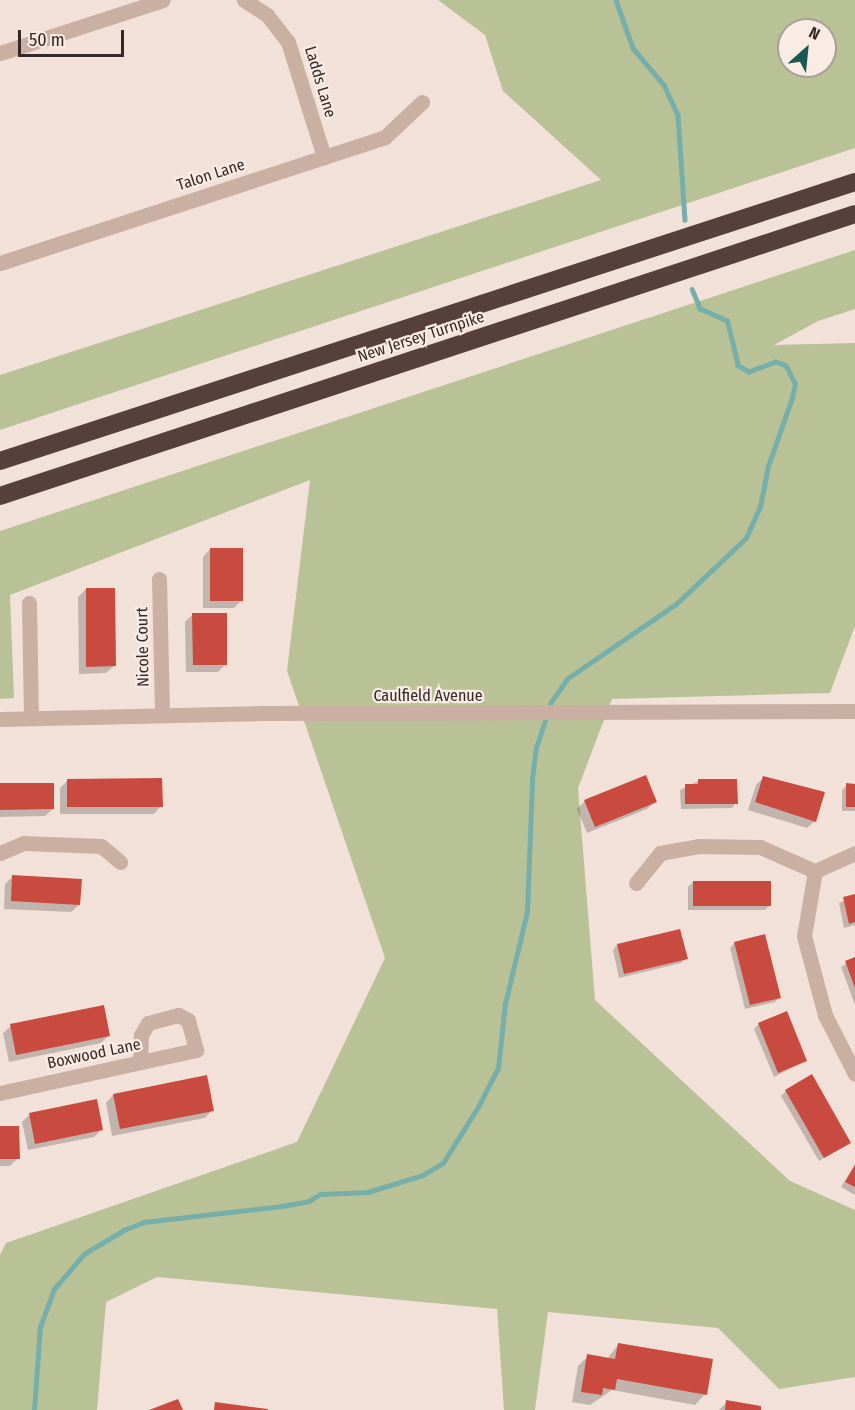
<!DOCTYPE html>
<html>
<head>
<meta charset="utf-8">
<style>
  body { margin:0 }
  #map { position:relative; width:855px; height:1410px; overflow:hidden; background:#f2e1d8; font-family:"Fira Sans Condensed",sans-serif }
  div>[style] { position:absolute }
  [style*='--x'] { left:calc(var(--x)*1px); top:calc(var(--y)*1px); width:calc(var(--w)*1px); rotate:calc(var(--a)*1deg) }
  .green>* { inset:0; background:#b9c197 }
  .shadow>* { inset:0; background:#0003 }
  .stream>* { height:4.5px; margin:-2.25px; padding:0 2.25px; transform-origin:2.25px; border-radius:2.25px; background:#76afa9 }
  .building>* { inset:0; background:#c94a3e }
  .minor>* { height:15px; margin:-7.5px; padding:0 7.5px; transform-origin:7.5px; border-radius:7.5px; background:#caafa3 }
  .highway>* { height:18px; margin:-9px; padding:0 9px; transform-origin:9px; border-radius:9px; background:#56403c }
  span { translate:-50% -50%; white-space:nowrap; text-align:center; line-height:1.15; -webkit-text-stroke:4.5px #f9ece4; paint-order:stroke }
  .street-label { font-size:16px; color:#352826 }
  .north { position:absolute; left:777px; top:18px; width:60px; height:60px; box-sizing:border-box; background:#f9ece4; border:2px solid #ab9e98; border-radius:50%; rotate:27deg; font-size:16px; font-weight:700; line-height:24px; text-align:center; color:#352826 }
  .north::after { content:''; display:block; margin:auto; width:21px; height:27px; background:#1a5751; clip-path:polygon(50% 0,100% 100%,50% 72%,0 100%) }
  .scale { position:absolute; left:18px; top:30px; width:106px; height:27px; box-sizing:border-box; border:3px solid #352826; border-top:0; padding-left:8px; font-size:18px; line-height:21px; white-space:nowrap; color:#352826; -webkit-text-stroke:4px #f9ece4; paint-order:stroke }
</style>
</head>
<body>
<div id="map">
  <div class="green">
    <i style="clip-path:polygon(evenodd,438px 0,855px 0,855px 148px,0 430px,0 375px,601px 180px,503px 91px,485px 35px,438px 0,789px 30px,825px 30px,825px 66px,789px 66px,789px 30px)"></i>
    <i style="clip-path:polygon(855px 250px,855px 309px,818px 321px,774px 345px,855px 343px,855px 626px,830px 693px,612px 699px,578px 788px,595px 1000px,790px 1181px,855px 1210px,855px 1377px,779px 1389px,718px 1328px,548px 1312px,535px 1410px,504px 1410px,497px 1309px,157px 1277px,106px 1302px,97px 1410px,0 1410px,0 1255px,6px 1243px,297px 1142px,385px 958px,287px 671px,310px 480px,10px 595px,14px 698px,0 699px,0 531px)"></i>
  </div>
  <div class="shadow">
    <i style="clip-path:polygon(210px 549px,241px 601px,234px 608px,203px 608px,203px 557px)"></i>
    <i style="clip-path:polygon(86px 589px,114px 666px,106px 673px,79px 674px,78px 597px)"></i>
    <i style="clip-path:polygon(193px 614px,226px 664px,218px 672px,186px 672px,185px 622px)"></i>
    <i style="clip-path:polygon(645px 777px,655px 802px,647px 809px,587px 833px,577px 809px,585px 801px)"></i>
    <i style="clip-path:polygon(763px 778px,815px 821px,807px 828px,748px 810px,756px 785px)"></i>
    <i style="clip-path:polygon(68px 780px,161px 806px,154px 814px,60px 814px,60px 788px)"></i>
    <i style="clip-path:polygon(698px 781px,736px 803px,732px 808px,681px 809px,680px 790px)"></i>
    <i style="clip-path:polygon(0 784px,53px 809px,45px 816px,0 817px)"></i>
    <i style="clip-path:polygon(847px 785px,855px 785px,855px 811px,842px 811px,842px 790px)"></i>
    <i style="clip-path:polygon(13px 876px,79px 905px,71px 912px,4px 909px,5px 884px)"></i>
    <i style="clip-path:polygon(693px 882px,770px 905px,765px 910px,688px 910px,688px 887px)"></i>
    <i style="clip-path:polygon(855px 896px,855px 925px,844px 928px,839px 903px)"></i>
    <i style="clip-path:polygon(735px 943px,780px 997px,775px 1002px,745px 1009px,730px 948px)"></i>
    <i style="clip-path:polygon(617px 945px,686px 958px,681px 963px,619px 978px,613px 950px)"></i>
    <i style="clip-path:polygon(855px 959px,855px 1005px,841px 967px)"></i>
    <i style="clip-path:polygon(759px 1024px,805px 1061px,774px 1077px,754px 1029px)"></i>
    <i style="clip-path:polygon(11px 1026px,109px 1035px,101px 1043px,9px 1062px,3px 1033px)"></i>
    <i style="clip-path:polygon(206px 1077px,212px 1110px,205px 1118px,112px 1136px,106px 1103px,113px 1095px)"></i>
    <i style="clip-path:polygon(786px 1091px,849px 1142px,819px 1161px,781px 1096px)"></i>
    <i style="clip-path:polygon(29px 1115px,102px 1129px,94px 1137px,28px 1150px,22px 1122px)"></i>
    <i style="clip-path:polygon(0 1128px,18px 1158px,10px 1166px,0 1166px)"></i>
    <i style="clip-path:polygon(855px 1164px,855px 1195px,841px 1187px)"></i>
    <i style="clip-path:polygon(618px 1345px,705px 1394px,695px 1405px,612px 1390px,590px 1405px,572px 1402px,578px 1366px,588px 1356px,607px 1359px)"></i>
    <i style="clip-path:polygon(727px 1402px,759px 1410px,719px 1410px)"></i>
  </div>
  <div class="stream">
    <i style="--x:616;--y:0;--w:51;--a:70.5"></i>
    <i style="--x:633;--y:48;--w:48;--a:50"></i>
    <i style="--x:664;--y:85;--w:33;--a:65"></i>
    <i style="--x:678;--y:115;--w:105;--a:86.2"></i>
    <i style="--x:34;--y:1410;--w:83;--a:-85.9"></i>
    <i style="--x:40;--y:1327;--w:40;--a:-69.8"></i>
    <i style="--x:54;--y:1289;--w:46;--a:-49.4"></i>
    <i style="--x:84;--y:1254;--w:47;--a:-31"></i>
    <i style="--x:124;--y:1230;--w:22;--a:-22"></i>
    <i style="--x:144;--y:1222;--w:139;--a:-6.6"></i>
    <i style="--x:282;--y:1206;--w:27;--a:-10"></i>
    <i style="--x:309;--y:1201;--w:13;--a:-32"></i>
    <i style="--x:320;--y:1194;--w:48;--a:-2.4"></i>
    <i style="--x:368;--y:1192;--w:58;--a:-17.2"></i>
    <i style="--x:423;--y:1175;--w:23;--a:-31"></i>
    <i style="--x:443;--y:1163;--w:66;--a:-58"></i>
    <i style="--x:478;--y:1107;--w:44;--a:-62.9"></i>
    <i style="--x:498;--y:1068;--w:64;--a:-83.8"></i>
    <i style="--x:505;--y:1004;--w:95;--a:-76.6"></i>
    <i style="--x:527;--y:912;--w:133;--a:-87.8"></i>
    <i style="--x:532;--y:779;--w:31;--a:-83"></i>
    <i style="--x:536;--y:748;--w:48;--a:-71.9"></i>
    <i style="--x:551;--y:702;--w:29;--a:-55"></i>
    <i style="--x:568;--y:678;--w:131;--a:-34.4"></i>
    <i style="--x:676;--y:604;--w:96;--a:-43.3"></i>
    <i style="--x:746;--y:538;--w:34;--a:-66"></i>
    <i style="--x:760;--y:507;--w:42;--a:-79"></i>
    <i style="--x:768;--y:466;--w:72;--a:-70.6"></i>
    <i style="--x:792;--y:398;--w:14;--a:-78"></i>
    <i style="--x:795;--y:384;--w:20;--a:-117"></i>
    <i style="--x:786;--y:366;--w:11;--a:-158"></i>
    <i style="--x:776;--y:362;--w:29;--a:160"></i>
    <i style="--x:749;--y:372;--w:13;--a:-151"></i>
    <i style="--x:738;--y:366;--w:46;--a:-103.7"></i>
    <i style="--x:727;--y:321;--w:30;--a:-156"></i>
    <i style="--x:700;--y:309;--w:21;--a:-113"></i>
  </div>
  <div class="building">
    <i style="clip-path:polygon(210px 548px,243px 548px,243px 601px,210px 601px)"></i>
    <i style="clip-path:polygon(86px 588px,115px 588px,116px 666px,86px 667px)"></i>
    <i style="clip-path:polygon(192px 613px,227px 613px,227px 665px,193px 665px)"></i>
    <i style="clip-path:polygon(646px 775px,657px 802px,595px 827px,584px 800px)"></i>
    <i style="clip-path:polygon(763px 776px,825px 792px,816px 822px,755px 802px)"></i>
    <i style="clip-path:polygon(162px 778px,163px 807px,67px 807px,67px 779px)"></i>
    <i style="clip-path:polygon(698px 779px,737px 779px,738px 804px,685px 804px,685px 784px,698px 784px)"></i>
    <i style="clip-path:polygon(0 783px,54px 783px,54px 809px,0 810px)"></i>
    <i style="clip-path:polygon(846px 783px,855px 784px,855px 807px,846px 807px)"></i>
    <i style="clip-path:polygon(12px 875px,82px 879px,80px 905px,11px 901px)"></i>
    <i style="clip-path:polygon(693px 881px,771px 881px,771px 906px,693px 906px)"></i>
    <i style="clip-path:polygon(855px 894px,855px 922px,849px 924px,843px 897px)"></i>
    <i style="clip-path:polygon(680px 929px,688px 959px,624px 974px,617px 944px)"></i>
    <i style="clip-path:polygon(765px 934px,781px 998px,750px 1005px,734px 942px)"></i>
    <i style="clip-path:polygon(855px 957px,855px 988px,845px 961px)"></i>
    <i style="clip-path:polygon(104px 1005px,110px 1036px,16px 1055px,10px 1024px)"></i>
    <i style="clip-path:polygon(787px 1011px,807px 1061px,778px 1073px,758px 1023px)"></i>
    <i style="clip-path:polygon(812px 1074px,851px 1143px,824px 1158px,785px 1090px)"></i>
    <i style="clip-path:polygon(207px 1075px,214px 1111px,120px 1129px,113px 1094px)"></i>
    <i style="clip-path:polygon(97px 1099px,103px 1130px,35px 1144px,29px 1113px)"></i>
    <i style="clip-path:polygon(0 1126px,19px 1126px,20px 1159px,0 1159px)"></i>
    <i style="clip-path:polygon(855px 1165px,855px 1187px,845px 1182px)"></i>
    <i style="clip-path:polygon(618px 1343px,713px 1359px,707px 1395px,617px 1379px,615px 1390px,603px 1388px,602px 1395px,581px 1392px,587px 1354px,615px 1359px)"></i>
    <i style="clip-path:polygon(178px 1399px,183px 1410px,149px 1410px)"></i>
    <i style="clip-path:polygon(726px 1400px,761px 1406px,761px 1410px,725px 1410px)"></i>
    <i style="clip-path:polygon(215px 1402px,268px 1409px,268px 1410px,214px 1410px)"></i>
  </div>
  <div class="minor">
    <i style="--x:244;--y:0;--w:27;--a:33"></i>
    <i style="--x:267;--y:15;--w:34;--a:52"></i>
    <i style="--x:288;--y:42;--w:121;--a:72.6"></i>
    <i style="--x:0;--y:53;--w:171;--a:-18"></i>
    <i style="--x:0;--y:263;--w:405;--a:-18.1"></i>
    <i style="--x:385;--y:137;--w:51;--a:-43.4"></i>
    <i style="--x:159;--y:579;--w:136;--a:88.7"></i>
    <i style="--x:29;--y:603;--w:115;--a:89"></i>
    <i style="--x:0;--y:719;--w:263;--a:-1.3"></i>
    <i style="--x:263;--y:713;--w:592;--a:-0.19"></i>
    <i style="--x:0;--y:853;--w:26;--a:-23"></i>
    <i style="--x:24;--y:843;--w:77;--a:2.2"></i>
    <i style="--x:101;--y:846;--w:25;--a:40"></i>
    <i style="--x:855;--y:853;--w:44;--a:155.8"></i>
    <i style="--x:815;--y:871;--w:66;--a:99.6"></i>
    <i style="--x:804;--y:936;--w:82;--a:75.1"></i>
    <i style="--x:825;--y:1015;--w:66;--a:63"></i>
    <i style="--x:636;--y:883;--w:38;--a:-51"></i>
    <i style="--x:660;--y:853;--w:39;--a:-10"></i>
    <i style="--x:698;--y:846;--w:62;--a:0.9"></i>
    <i style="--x:760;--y:847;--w:60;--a:23.6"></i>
    <i style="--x:0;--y:1093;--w:201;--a:-12.4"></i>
    <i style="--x:196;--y:1050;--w:31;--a:-105"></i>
    <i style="--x:188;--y:1020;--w:11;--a:-153"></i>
    <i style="--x:178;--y:1015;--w:31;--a:165"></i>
    <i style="--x:148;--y:1023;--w:14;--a:120"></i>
    <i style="--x:141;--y:1035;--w:27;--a:92"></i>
  </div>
  <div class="highway">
    <i style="--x:0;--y:461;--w:899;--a:-18.07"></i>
    <i style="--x:0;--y:496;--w:900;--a:-18.25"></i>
  </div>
  <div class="street-label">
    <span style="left:320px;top:82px;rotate:73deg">Ladds Lane</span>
    <span style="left:211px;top:175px;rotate:-18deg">Talon Lane</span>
    <span style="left:421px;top:337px;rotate:-18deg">New Jersey Turnpike</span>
    <span style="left:143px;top:647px;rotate:-91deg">Nicole Court</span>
    <span style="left:428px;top:696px">Caulfield Avenue</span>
    <span style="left:94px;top:1054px;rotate:-12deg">Boxwood Lane</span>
  </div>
  <div class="north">N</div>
  <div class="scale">50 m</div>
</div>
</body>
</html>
